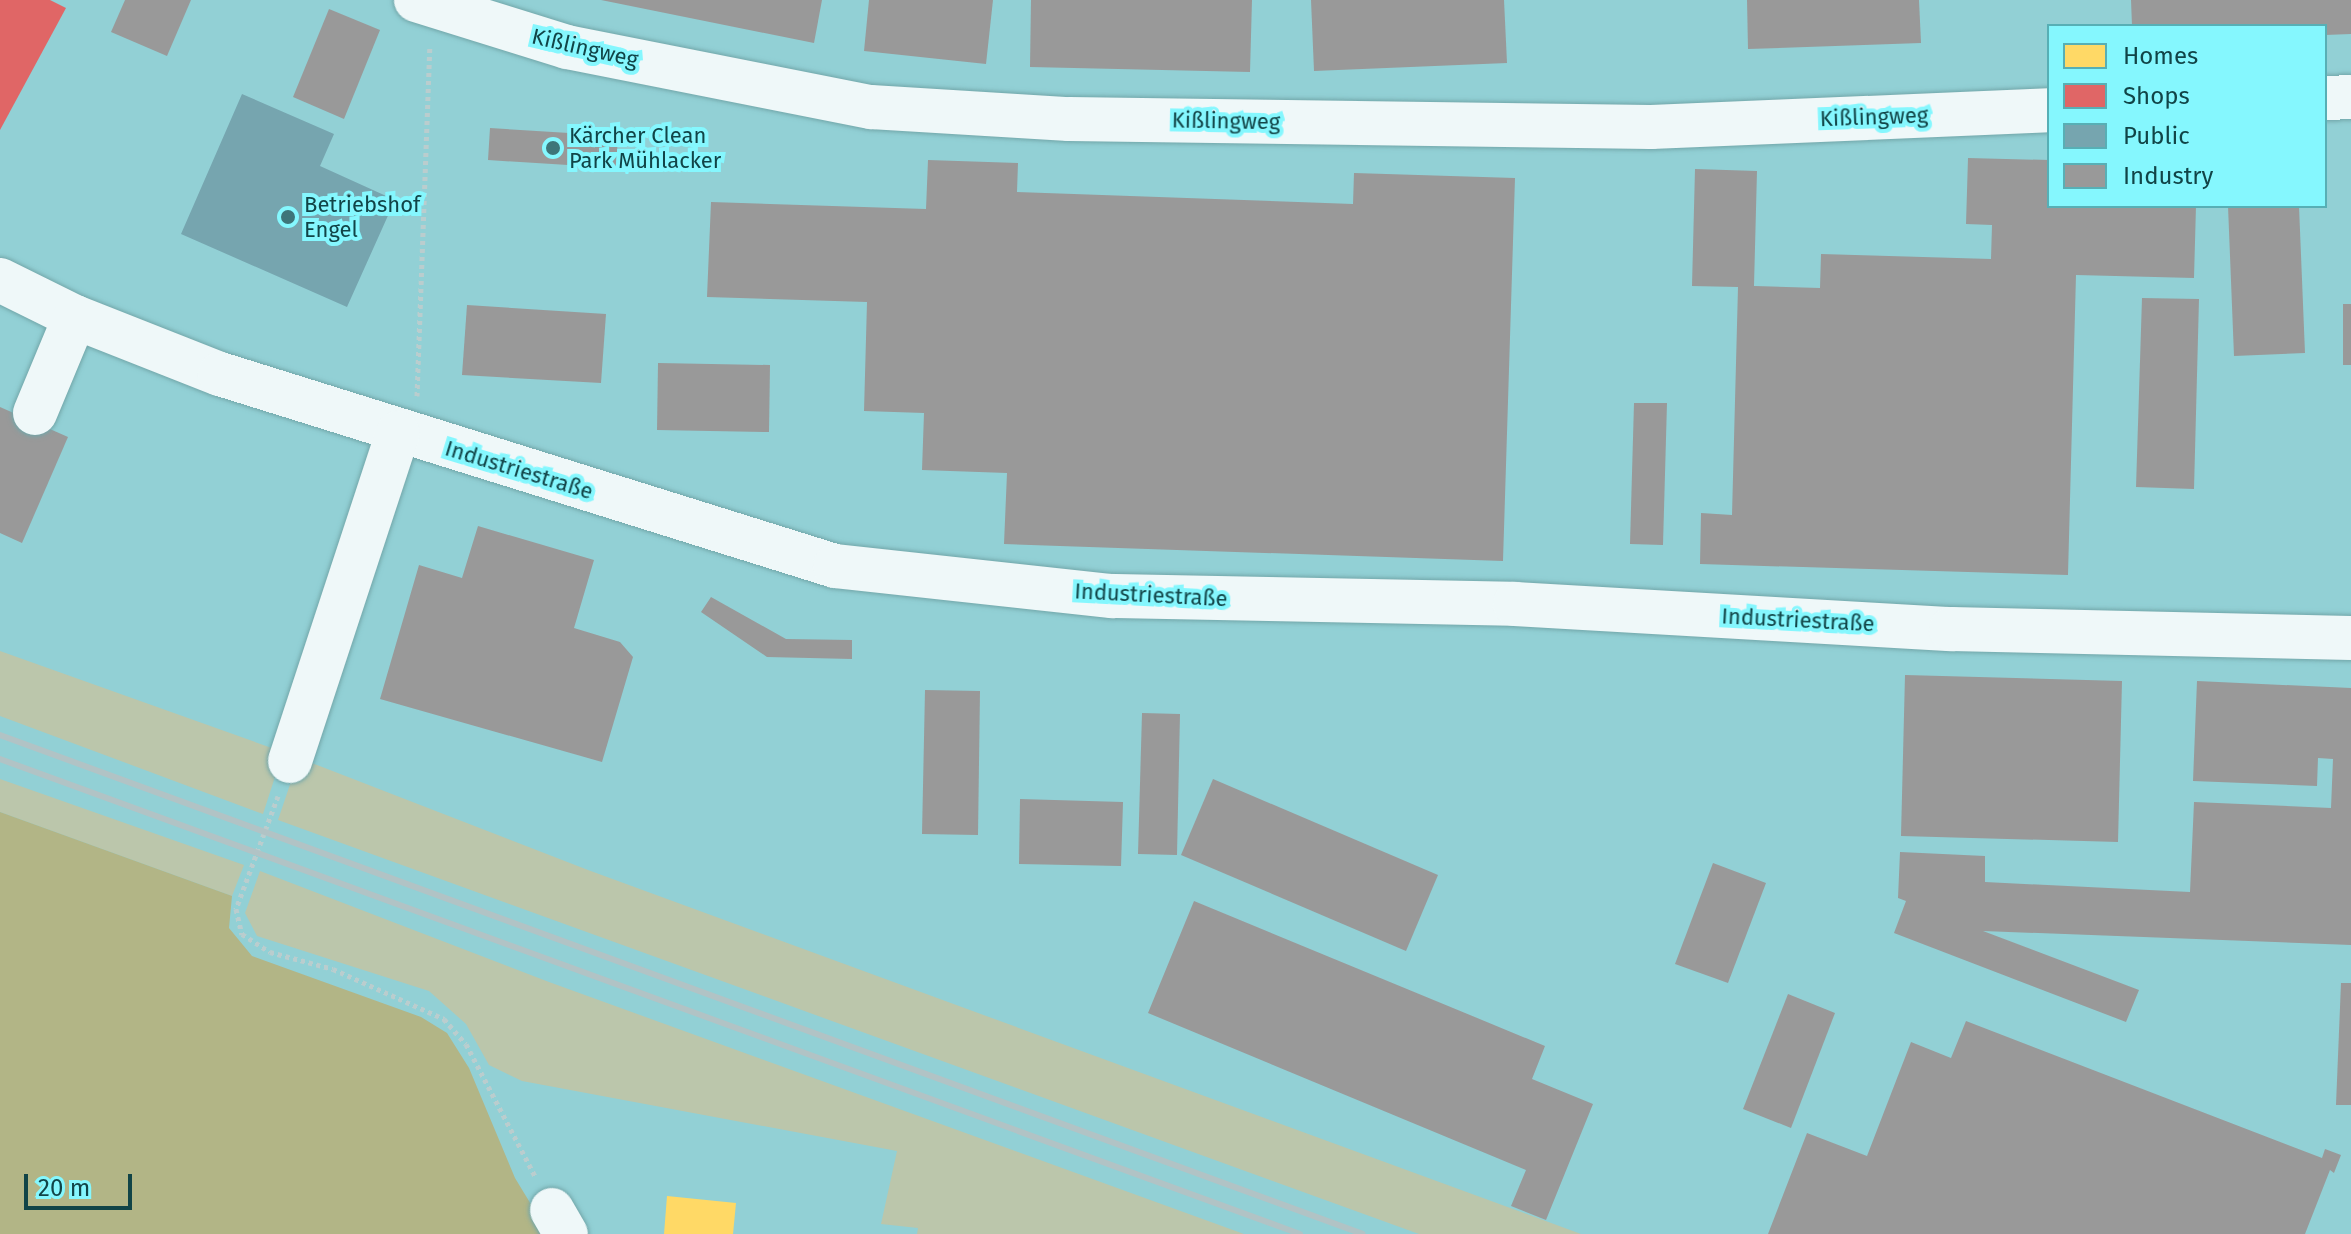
<!DOCTYPE html>
<html>
<head>
<meta charset="utf-8">
<style>
  body { margin:0 }
  #map { position:relative; width:2351px; height:1234px; overflow:hidden; background:#92d0d5; font-family:"Fira Sans",sans-serif }
  div>[style] { position:absolute }
  [style*='--x'] { left:calc(var(--x)*1px); top:calc(var(--y)*1px); width:calc(var(--w)*1px); rotate:calc(var(--a)*1deg) }
  .green>* { inset:0; background:#bbc6ab }
  .forest>* { inset:0; background:#b2b586 }
  .homes>* { inset:0; background:#ffd966 }
  .shops>* { inset:0; background:#e06666 }
  .public>* { inset:0; background:#76a5af }
  .industry>* { inset:0; background:#999 }
  .path>* { height:5px; margin-top:-2.5px; transform-origin:0; background:repeating-linear-gradient(90deg,#bacdce 0 4px,transparent 0 8px) }
  .roads { filter:drop-shadow(0 0 2px #72a6a9) drop-shadow(0 0 2px #72a6a9) }
  .minor>* { height:44px; margin:-22px; padding:0 22px; transform-origin:22px; border-radius:22px; background:#eff8f9 }
  .rail>* { height:6px; margin:-3px; padding:0 3px; transform-origin:3px; border-radius:3px; background:#b1c3c5 }
  .dots>* { width:22px; height:22px; translate:-50% -50%; box-sizing:border-box; border:4px solid #85f7fe; border-radius:50% }
  span { translate:-50% -50%; white-space:nowrap; text-align:center; line-height:1.15; -webkit-text-stroke:8px #85f7fe; paint-order:stroke }
  .street-label { font-size:22px; color:#114447 }
  .poi-label { font-size:22px; color:#114447 }
  .left { translate:0 -50%; text-align:left }
  .legend { position:absolute; left:2047px; top:24px; width:280px; height:184px; box-sizing:border-box; background:#85f7fe; border:2px solid #57afb5; margin:0; padding:10px 14px; list-style:none; font-size:24px; color:#114447 }
  .legend li { display:flex; align-items:center; gap:16px; height:40px }
  .legend b { width:40px; border:2px solid #57afb5 }
  .scale { position:absolute; left:24px; top:1174px; width:108px; height:36px; box-sizing:border-box; border:4px solid #114447; border-top:0; padding-left:10px; font-size:24px; line-height:28px; white-space:nowrap; color:#114447; -webkit-text-stroke:6px #85f7fe; paint-order:stroke }
</style>
</head>
<body>
<div id="map">
  <div class="green">
    <i style="clip-path:polygon(0 651px,283px 752px,263px 814px,0 716px)"></i>
    <i style="clip-path:polygon(299px 758px,588px 870px,1581px 1234px,1419px 1234px,278px 820px)"></i>
    <i style="clip-path:polygon(0 779px,244px 865px,232px 896px,0 812px)"></i>
    <i style="clip-path:polygon(260px 871px,549px 982px,1244px 1234px,917px 1234px,918px 1228px,881px 1224px,897px 1151px,522px 1081px,489px 1065px,466px 1024px,429px 991px,257px 936px,245px 913px)"></i>
  </div>
  <div class="forest">
    <i style="clip-path:polygon(0 812px,232px 896px,229px 928px,252px 956px,421px 1017px,447px 1033px,469px 1068px,515px 1178px,549px 1234px,0 1234px)"></i>
  </div>
  <div class="homes">
    <i style="clip-path:polygon(667px 1196px,736px 1203px,733px 1234px,664px 1234px)"></i>
  </div>
  <div class="shops">
    <i style="clip-path:polygon(0 0,50px 0,66px 8px,0 130px)"></i>
  </div>
  <div class="public">
    <i style="clip-path:polygon(242px 94px,334px 134px,320px 166px,395px 200px,347px 307px,181px 234px)"></i>
  </div>
  <div class="industry">
    <i style="clip-path:polygon(125px 0,191px 0,167px 56px,111px 32px)"></i>
    <i style="clip-path:polygon(601px 0,822px 0,814px 43px)"></i>
    <i style="clip-path:polygon(869px 0,993px 0,986px 64px,864px 51px)"></i>
    <i style="clip-path:polygon(1031px 0,1252px 0,1250px 72px,1030px 67px)"></i>
    <i style="clip-path:polygon(1311px 0,1504px 0,1507px 63px,1314px 71px)"></i>
    <i style="clip-path:polygon(1747px 0,1919px 0,1921px 43px,1748px 49px)"></i>
    <i style="clip-path:polygon(2131px 0,2351px 0,2351px 34px,2325px 35px,2325px 26px,2132px 26px)"></i>
    <i style="clip-path:polygon(329px 9px,380px 30px,344px 119px,293px 97px)"></i>
    <i style="clip-path:polygon(490px 128px,618px 136px,616px 168px,488px 160px)"></i>
    <i style="clip-path:polygon(1968px 158px,2049px 160px,2049px 206px,2196px 206px,2194px 278px,2076px 275px,2068px 575px,1700px 564px,1701px 513px,1732px 515px,1738px 287px,1692px 286px,1695px 169px,1757px 171px,1754px 286px,1820px 288px,1821px 254px,1991px 259px,1992px 225px,1966px 224px)"></i>
    <i style="clip-path:polygon(928px 160px,1018px 163px,1017px 192px,1353px 204px,1354px 173px,1515px 178px,1503px 561px,1004px 544px,1007px 473px,922px 470px,924px 413px,864px 411px,867px 302px,707px 297px,711px 202px,926px 209px)"></i>
    <i style="clip-path:polygon(2228px 206px,2299px 206px,2305px 353px,2234px 356px)"></i>
    <i style="clip-path:polygon(2142px 298px,2199px 299px,2194px 489px,2136px 487px)"></i>
    <i style="clip-path:polygon(2343px 304px,2351px 304px,2351px 365px,2343px 365px)"></i>
    <i style="clip-path:polygon(467px 305px,606px 314px,601px 383px,462px 375px)"></i>
    <i style="clip-path:polygon(658px 363px,770px 365px,769px 432px,657px 430px)"></i>
    <i style="clip-path:polygon(1634px 403px,1667px 403px,1663px 545px,1630px 544px)"></i>
    <i style="clip-path:polygon(0 407px,68px 437px,22px 543px,0 533px)"></i>
    <i style="clip-path:polygon(478px 526px,594px 560px,574px 628px,620px 642px,633px 657px,602px 762px,380px 699px,419px 565px,462px 578px)"></i>
    <i style="clip-path:polygon(711px 597px,786px 639px,852px 640px,852px 659px,767px 657px,701px 612px)"></i>
    <i style="clip-path:polygon(1905px 675px,2122px 681px,2118px 842px,1901px 836px)"></i>
    <i style="clip-path:polygon(2197px 681px,2351px 688px,2351px 945px,1983px 931px,2139px 990px,2126px 1022px,1894px 933px,1906px 901px,1898px 898px,1900px 852px,1985px 856px,1985px 882px,2190px 892px,2194px 802px,2331px 808px,2333px 759px,2318px 758px,2317px 786px,2193px 781px)"></i>
    <i style="clip-path:polygon(925px 690px,980px 691px,978px 835px,922px 834px)"></i>
    <i style="clip-path:polygon(1142px 713px,1180px 714px,1177px 855px,1138px 854px)"></i>
    <i style="clip-path:polygon(1213px 779px,1438px 875px,1406px 951px,1181px 855px)"></i>
    <i style="clip-path:polygon(1020px 799px,1123px 802px,1121px 866px,1019px 864px)"></i>
    <i style="clip-path:polygon(1713px 863px,1766px 883px,1728px 983px,1675px 964px)"></i>
    <i style="clip-path:polygon(1194px 901px,1545px 1046px,1532px 1079px,1593px 1104px,1546px 1220px,1511px 1206px,1526px 1170px,1148px 1013px)"></i>
    <i style="clip-path:polygon(2341px 983px,2351px 983px,2351px 1105px,2336px 1105px)"></i>
    <i style="clip-path:polygon(1788px 994px,1835px 1013px,1791px 1128px,1743px 1109px)"></i>
    <i style="clip-path:polygon(1966px 1021px,2322px 1158px,2325px 1149px,2341px 1155px,2334px 1173px,2330px 1170px,2305px 1234px,1768px 1234px,1807px 1133px,1867px 1156px,1911px 1042px,1951px 1058px)"></i>
  </div>
  <div class="path">
    <i style="--x:417;--y:396;--w:350;--a:-87.9"></i>
    <i style="--x:278;--y:796;--w:121;--a:110.4"></i>
    <i style="--x:236;--y:909;--w:26;--a:77"></i>
    <i style="--x:242;--y:934;--w:33;--a:33"></i>
    <i style="--x:270;--y:952;--w:65;--a:15.1"></i>
    <i style="--x:333;--y:969;--w:122;--a:24.2"></i>
    <i style="--x:444;--y:1019;--w:33;--a:49"></i>
    <i style="--x:466;--y:1044;--w:149;--a:62.4"></i>
  </div>
  <div class="roads">
    <div class="minor">
      <i style="--x:416;--y:0;--w:158;--a:17.3"></i>
      <i style="--x:567;--y:47;--w:310;--a:11.2"></i>
      <i style="--x:871;--y:107;--w:198;--a:3.5"></i>
      <i style="--x:1069;--y:119;--w:582;--a:0.79"></i>
      <i style="--x:1651;--y:127;--w:398;--a:-2.4"></i>
      <i style="--x:2325;--y:98;--w:26;--a:-2"></i>
      <i style="--x:0;--y:280;--w:84;--a:26.3"></i>
      <i style="--x:75;--y:317;--w:156;--a:21.5"></i>
      <i style="--x:220;--y:374;--w:644;--a:17.34"></i>
      <i style="--x:835;--y:566;--w:279;--a:6.2"></i>
      <i style="--x:1112;--y:596;--w:403;--a:1.1"></i>
      <i style="--x:1515;--y:604;--w:437;--a:3.3"></i>
      <i style="--x:1951;--y:629;--w:400;--a:1.3"></i>
      <i style="--x:35;--y:413;--w:104;--a:-67.4"></i>
      <i style="--x:290;--y:761;--w:345;--a:-71.8"></i>
      <i style="--x:552;--y:1210;--w:28;--a:60"></i>
    </div>
  </div>
  <div class="rail">
    <i style="--x:0;--y:735;--w:1451;--a:20.11"></i>
    <i style="--x:0;--y:759;--w:1384;--a:20.07"></i>
  </div>
  <div class="dots">
    <i style="left:553px;top:148px;background:#3e7579"></i>
    <i style="left:288px;top:217px;background:#3e7579"></i>
  </div>
  <div class="street-label">
    <span style="left:585px;top:48px;rotate:13deg">Kißlingweg</span>
    <span style="left:1874px;top:117px;rotate:-2deg">Kißlingweg</span>
    <span style="left:1226px;top:121px;rotate:1deg">Kißlingweg</span>
    <span style="left:519px;top:470px;rotate:17deg">Industriestraße</span>
    <span style="left:1151px;top:595px;rotate:3deg">Industriestraße</span>
    <span style="left:1798px;top:620px;rotate:3deg">Industriestraße</span>
  </div>
  <div class="poi-label">
    <span class="left" style="left:569px;top:148px">Kärcher Clean<br>Park Mühlacker</span>
    <span class="left" style="left:304px;top:217px">Betriebshof<br>Engel</span>
  </div>
  <ul class="legend">
  <li><b style="height:22px;background:#ffd966"></b>Homes</li>
  <li><b style="height:22px;background:#e06666"></b>Shops</li>
  <li><b style="height:22px;background:#76a5af"></b>Public</li>
  <li><b style="height:22px;background:#999"></b>Industry</li>
  </ul>
  <div class="scale">20 m</div>
</div>
</body>
</html>
